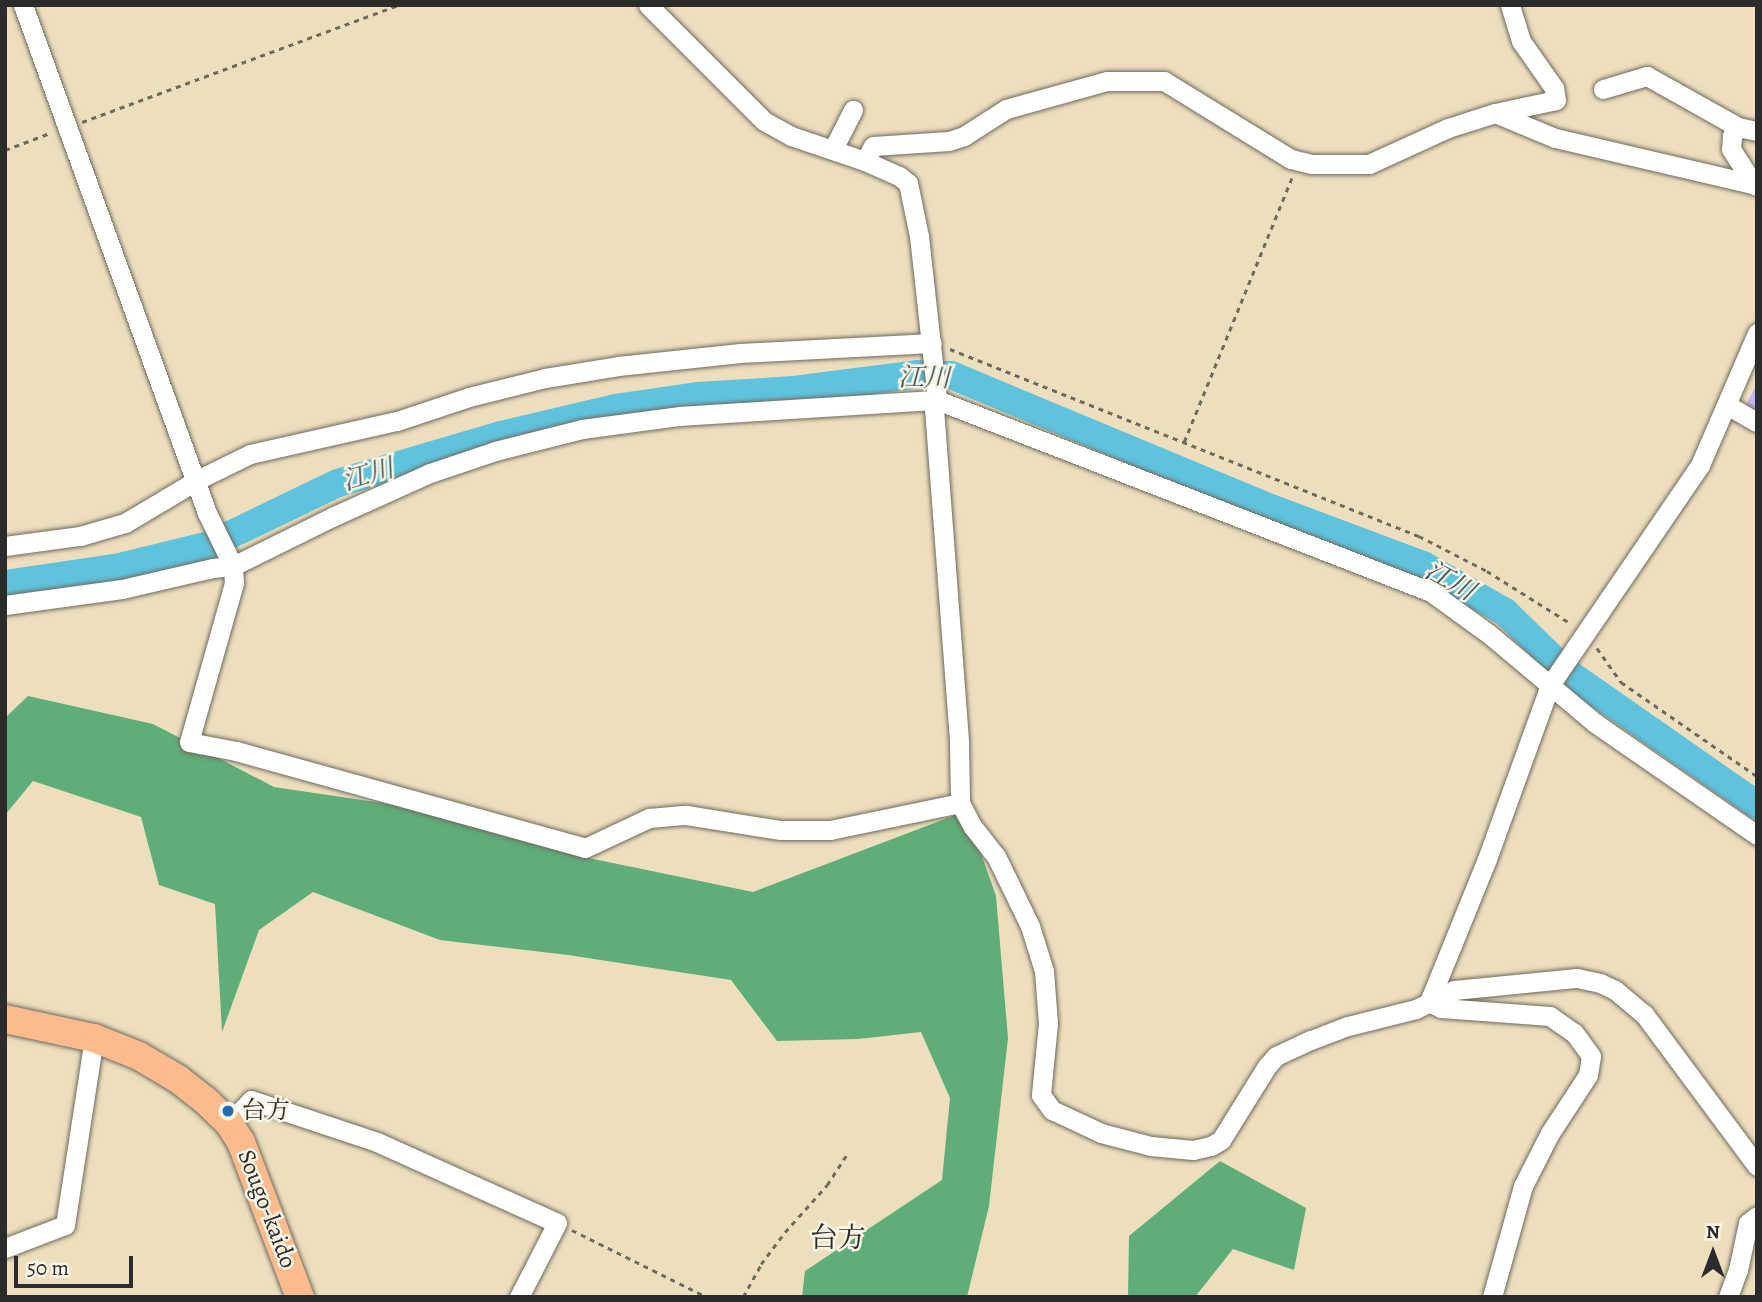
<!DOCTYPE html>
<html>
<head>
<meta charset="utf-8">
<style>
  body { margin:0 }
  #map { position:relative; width:1762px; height:1302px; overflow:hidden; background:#eddfbe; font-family:Alegreya,"Noto Serif JP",serif }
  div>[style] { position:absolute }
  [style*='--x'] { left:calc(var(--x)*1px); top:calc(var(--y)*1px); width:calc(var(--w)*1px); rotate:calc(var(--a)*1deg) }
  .forest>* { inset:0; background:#5fad78 }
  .river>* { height:28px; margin:-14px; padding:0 14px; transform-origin:14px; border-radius:14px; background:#5fc3dd }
  .building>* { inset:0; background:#c1b5f3 }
  .path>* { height:2.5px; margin-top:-1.25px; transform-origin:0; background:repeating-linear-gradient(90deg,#6f6a5e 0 5px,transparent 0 10px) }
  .roads { filter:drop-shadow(0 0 2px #6f6a5e) drop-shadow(0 0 2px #6f6a5e) }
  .minor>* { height:19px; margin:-9.5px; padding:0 9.5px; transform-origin:9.5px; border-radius:9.5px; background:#fff }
  .highway>* { height:28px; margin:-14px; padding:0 14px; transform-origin:14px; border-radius:14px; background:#fbbb8c }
  .dots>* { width:19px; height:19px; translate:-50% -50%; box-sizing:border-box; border:4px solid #fcf5e5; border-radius:50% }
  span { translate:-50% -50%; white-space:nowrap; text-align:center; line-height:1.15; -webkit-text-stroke:5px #fcf5e5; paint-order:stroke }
  .poi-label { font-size:24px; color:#2b2b2b }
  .left { translate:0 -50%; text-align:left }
  .street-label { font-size:24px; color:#2b2b2b }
  .water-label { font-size:26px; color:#3b5960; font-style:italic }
  .quarter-label { font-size:28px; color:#2b2b2b }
  .frame { position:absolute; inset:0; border:7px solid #2b2b2b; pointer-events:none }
  .north { position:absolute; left:1678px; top:1218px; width:70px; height:70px; -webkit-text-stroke:5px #fcf5e5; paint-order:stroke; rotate:0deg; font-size:19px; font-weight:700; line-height:28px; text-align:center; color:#2b2b2b }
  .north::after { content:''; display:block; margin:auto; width:24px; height:32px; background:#2b2b2b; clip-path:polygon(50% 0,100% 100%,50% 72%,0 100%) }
  .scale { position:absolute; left:14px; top:1256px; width:119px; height:32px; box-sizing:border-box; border:4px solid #2b2b2b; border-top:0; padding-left:9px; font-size:21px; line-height:24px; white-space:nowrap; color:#2b2b2b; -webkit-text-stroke:5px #fcf5e5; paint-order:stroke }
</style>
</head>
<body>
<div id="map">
  <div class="forest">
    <i style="clip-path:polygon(28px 696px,153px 724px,274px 787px,416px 808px,579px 856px,753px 892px,966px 811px,996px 896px,1008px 1038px,989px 1206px,967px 1297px,802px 1297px,805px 1271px,942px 1180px,950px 1098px,921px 1032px,858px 1039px,777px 1041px,731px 980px,568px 955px,440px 940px,313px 892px,259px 930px,222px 1032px,215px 904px,159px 885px,141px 817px,33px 781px,5px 815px,5px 718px)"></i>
    <i style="clip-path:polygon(1220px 1161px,1306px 1208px,1294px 1270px,1233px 1249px,1195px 1297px,1128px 1297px,1129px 1236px)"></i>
  </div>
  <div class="river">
    <i style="--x:5;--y:584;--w:111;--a:-8.3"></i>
    <i style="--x:115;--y:568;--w:97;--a:-13.7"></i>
    <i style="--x:209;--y:545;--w:143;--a:-25.7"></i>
    <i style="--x:338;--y:483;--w:170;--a:-16.4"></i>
    <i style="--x:501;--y:435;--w:117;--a:-13.3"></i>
    <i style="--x:615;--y:408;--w:83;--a:-8.3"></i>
    <i style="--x:697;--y:396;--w:97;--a:-3.5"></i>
    <i style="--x:794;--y:390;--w:126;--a:-7.3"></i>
    <i style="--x:919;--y:374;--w:32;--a:2"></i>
    <i style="--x:951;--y:375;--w:338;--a:22.6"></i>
    <i style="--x:1263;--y:505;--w:171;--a:20.6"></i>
    <i style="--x:1423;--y:565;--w:95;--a:29.8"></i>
    <i style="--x:1505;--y:612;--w:88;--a:44.1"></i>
    <i style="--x:1568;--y:673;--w:231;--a:34.9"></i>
  </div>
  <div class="building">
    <i style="clip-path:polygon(1757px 384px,1757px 410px,1746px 405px)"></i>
  </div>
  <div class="path">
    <i style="--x:82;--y:122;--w:337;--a:-20.3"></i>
    <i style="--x:5;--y:150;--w:48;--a:-20.7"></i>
    <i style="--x:950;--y:349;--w:505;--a:21.74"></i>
    <i style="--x:1419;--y:536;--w:76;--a:27.2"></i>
    <i style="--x:1487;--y:571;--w:98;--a:32.1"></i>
    <i style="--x:1184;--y:442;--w:286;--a:-67.8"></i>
    <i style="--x:1597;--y:648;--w:42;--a:54.8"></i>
    <i style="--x:1621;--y:682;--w:165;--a:34.7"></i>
    <i style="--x:572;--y:1230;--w:151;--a:26.4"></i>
    <i style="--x:743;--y:1297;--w:38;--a:-61"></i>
    <i style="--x:761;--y:1264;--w:40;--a:-53"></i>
    <i style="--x:785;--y:1232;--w:63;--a:-48.2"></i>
    <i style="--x:827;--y:1185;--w:35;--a:-57"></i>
  </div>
  <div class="roads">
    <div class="minor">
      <i style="--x:23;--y:5;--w:540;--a:70.09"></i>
      <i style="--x:207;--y:513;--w:59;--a:63.9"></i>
      <i style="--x:233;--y:566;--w:17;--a:87"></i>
      <i style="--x:234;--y:583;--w:165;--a:105.8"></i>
      <i style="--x:189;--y:742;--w:48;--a:10.8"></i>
      <i style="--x:236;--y:751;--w:362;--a:15.5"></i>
      <i style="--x:585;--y:848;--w:71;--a:-25.1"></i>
      <i style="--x:649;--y:818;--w:37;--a:-5"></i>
      <i style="--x:686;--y:815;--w:96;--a:9"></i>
      <i style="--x:781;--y:830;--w:49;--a:0"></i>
      <i style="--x:830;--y:830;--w:133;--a:-11.7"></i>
      <i style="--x:960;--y:803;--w:27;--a:62"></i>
      <i style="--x:973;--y:827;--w:37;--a:52"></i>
      <i style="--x:996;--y:856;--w:78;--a:64.1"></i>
      <i style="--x:1030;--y:926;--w:47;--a:72.7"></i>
      <i style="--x:1044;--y:971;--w:52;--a:85.6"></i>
      <i style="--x:1048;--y:1023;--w:72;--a:95.6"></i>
      <i style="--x:1041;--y:1095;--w:19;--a:54"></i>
      <i style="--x:1052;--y:1110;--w:54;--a:25.1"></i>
      <i style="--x:1101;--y:1133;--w:52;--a:14.6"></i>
      <i style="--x:1151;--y:1146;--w:42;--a:5.4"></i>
      <i style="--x:1193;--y:1150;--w:18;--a:-13"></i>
      <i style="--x:1211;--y:1146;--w:12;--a:-31"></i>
      <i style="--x:1221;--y:1140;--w:87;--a:-58.1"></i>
      <i style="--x:1267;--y:1066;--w:13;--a:-48"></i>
      <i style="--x:1276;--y:1056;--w:38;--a:-25"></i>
      <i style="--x:1311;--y:1040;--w:40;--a:-21"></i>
      <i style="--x:1348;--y:1026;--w:70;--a:-14"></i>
      <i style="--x:1416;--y:1009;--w:42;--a:-26.6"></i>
      <i style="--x:1454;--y:990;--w:124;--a:-5.6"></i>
      <i style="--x:1577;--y:978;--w:24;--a:12"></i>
      <i style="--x:1600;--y:983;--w:17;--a:25"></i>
      <i style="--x:1615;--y:990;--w:38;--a:40"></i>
      <i style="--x:1644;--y:1014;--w:189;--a:53.4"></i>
      <i style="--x:648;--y:5;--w:164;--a:45"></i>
      <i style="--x:764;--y:121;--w:31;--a:29"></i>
      <i style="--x:791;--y:136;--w:78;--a:18.7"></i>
      <i style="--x:865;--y:161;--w:37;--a:24"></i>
      <i style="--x:899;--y:176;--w:11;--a:38"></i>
      <i style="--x:908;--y:183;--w:54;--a:78.3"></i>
      <i style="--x:919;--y:236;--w:165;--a:83.7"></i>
      <i style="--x:937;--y:400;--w:9;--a:111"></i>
      <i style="--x:934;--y:408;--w:336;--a:85.7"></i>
      <i style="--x:959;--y:743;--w:60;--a:89"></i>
      <i style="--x:1603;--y:89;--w:46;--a:-16.5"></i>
      <i style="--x:1647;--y:76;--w:104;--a:29.3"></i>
      <i style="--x:1738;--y:127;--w:19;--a:12"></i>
      <i style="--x:1495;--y:113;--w:62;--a:-12"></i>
      <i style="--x:1556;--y:100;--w:12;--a:-99"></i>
      <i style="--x:1554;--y:88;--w:57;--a:-125.1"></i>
      <i style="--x:1521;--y:41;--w:38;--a:-107"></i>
      <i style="--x:1738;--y:127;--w:11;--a:124"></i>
      <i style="--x:1732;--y:136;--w:13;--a:94"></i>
      <i style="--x:1731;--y:149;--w:43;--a:57.4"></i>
      <i style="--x:833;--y:149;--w:44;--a:-62.9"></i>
      <i style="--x:865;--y:161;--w:17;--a:-62"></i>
      <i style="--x:873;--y:146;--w:76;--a:-3.8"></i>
      <i style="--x:949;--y:141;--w:16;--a:-18"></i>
      <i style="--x:964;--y:136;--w:50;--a:-32.7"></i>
      <i style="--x:1006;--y:109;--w:105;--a:-15.5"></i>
      <i style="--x:1107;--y:81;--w:57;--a:0"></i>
      <i style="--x:1164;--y:81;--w:149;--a:31.6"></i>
      <i style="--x:1291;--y:159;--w:21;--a:14"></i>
      <i style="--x:1311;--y:164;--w:58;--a:0"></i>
      <i style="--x:1369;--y:164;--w:87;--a:-24.5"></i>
      <i style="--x:1448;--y:128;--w:49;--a:-17.7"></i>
      <i style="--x:1495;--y:113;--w:65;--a:22.6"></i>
      <i style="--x:1555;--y:138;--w:203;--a:13.1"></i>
      <i style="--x:1727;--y:405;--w:34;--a:30"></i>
      <i style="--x:5;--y:546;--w:76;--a:-7.6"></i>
      <i style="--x:80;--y:536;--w:47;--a:-16.1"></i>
      <i style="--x:125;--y:523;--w:84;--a:-30.8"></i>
      <i style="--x:197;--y:480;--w:59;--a:-26.1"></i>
      <i style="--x:250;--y:454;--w:151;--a:-12.7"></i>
      <i style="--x:397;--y:421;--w:76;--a:-18.4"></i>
      <i style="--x:469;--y:397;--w:78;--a:-14"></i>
      <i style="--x:545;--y:378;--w:74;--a:-9.3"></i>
      <i style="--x:618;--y:366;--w:123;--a:-6.1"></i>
      <i style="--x:740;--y:353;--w:192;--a:-3"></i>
      <i style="--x:5;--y:605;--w:118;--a:-7.8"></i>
      <i style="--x:122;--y:589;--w:93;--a:-13"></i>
      <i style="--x:213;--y:568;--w:20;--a:-6"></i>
      <i style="--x:233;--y:566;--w:110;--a:-26.3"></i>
      <i style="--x:332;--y:517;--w:107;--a:-24.2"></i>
      <i style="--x:430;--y:473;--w:69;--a:-18.7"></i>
      <i style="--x:495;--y:451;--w:90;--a:-14.2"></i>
      <i style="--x:582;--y:429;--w:99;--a:-7.6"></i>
      <i style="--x:680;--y:416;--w:257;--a:-3.6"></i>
      <i style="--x:937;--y:400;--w:530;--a:21.24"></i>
      <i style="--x:1431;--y:592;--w:72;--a:35.9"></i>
      <i style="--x:1489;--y:634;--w:138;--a:40"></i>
      <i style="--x:1595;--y:723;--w:197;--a:34.7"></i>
      <i style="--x:229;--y:1123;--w:32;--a:-46"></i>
      <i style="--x:251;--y:1100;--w:133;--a:18.4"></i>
      <i style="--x:377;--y:1142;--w:197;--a:24.2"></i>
      <i style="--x:557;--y:1223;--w:83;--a:117.2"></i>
      <i style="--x:5;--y:1248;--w:64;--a:-21"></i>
      <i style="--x:65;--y:1225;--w:189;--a:-81.2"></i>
      <i style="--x:1492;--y:1297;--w:115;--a:-74.4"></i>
      <i style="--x:1523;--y:1186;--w:59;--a:-63"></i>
      <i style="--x:1550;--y:1133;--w:69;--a:-56.8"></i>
      <i style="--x:1588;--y:1075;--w:19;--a:-81"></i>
      <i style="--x:1591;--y:1056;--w:29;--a:-126"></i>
      <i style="--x:1574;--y:1033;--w:29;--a:-145"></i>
      <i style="--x:1550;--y:1016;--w:109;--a:-175.8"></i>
      <i style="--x:1441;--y:1008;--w:7;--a:-153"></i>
      <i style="--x:1435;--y:1005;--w:9;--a:-117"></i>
      <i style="--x:1431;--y:997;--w:149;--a:-67.9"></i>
      <i style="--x:1487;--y:859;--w:185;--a:-70.1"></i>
      <i style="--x:1550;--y:685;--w:266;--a:-55.7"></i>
      <i style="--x:1700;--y:465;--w:144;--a:-66.6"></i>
      <i style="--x:1728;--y:1297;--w:29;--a:-70"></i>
      <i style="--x:1738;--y:1270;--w:48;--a:-78"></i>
      <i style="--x:1748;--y:1223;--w:11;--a:-38"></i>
    </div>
    <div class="highway">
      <i style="--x:5;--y:1019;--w:91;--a:12.1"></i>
      <i style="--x:94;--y:1038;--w:48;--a:21.8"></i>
      <i style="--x:139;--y:1056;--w:45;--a:30.5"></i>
      <i style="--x:178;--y:1079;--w:34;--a:38"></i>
      <i style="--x:205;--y:1100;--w:33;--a:44"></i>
      <i style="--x:229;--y:1123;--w:22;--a:58"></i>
      <i style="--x:241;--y:1142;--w:166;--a:69.2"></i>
    </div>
  </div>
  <div class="dots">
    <i style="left:228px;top:1111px;background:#1f6fb2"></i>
  </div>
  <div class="poi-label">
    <span class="left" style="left:242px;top:1111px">台方</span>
  </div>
  <div class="street-label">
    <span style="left:267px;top:1209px;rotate:69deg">Sougo-kaido</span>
  </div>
  <div class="water-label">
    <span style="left:924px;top:378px;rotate:1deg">江川</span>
    <span style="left:368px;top:475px;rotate:-17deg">江川</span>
    <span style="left:1450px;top:581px;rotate:29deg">江川</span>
  </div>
  <div class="quarter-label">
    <span style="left:838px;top:1238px">台方</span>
  </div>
  <div class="frame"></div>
  <div class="north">N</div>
  <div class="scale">50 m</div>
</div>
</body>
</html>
